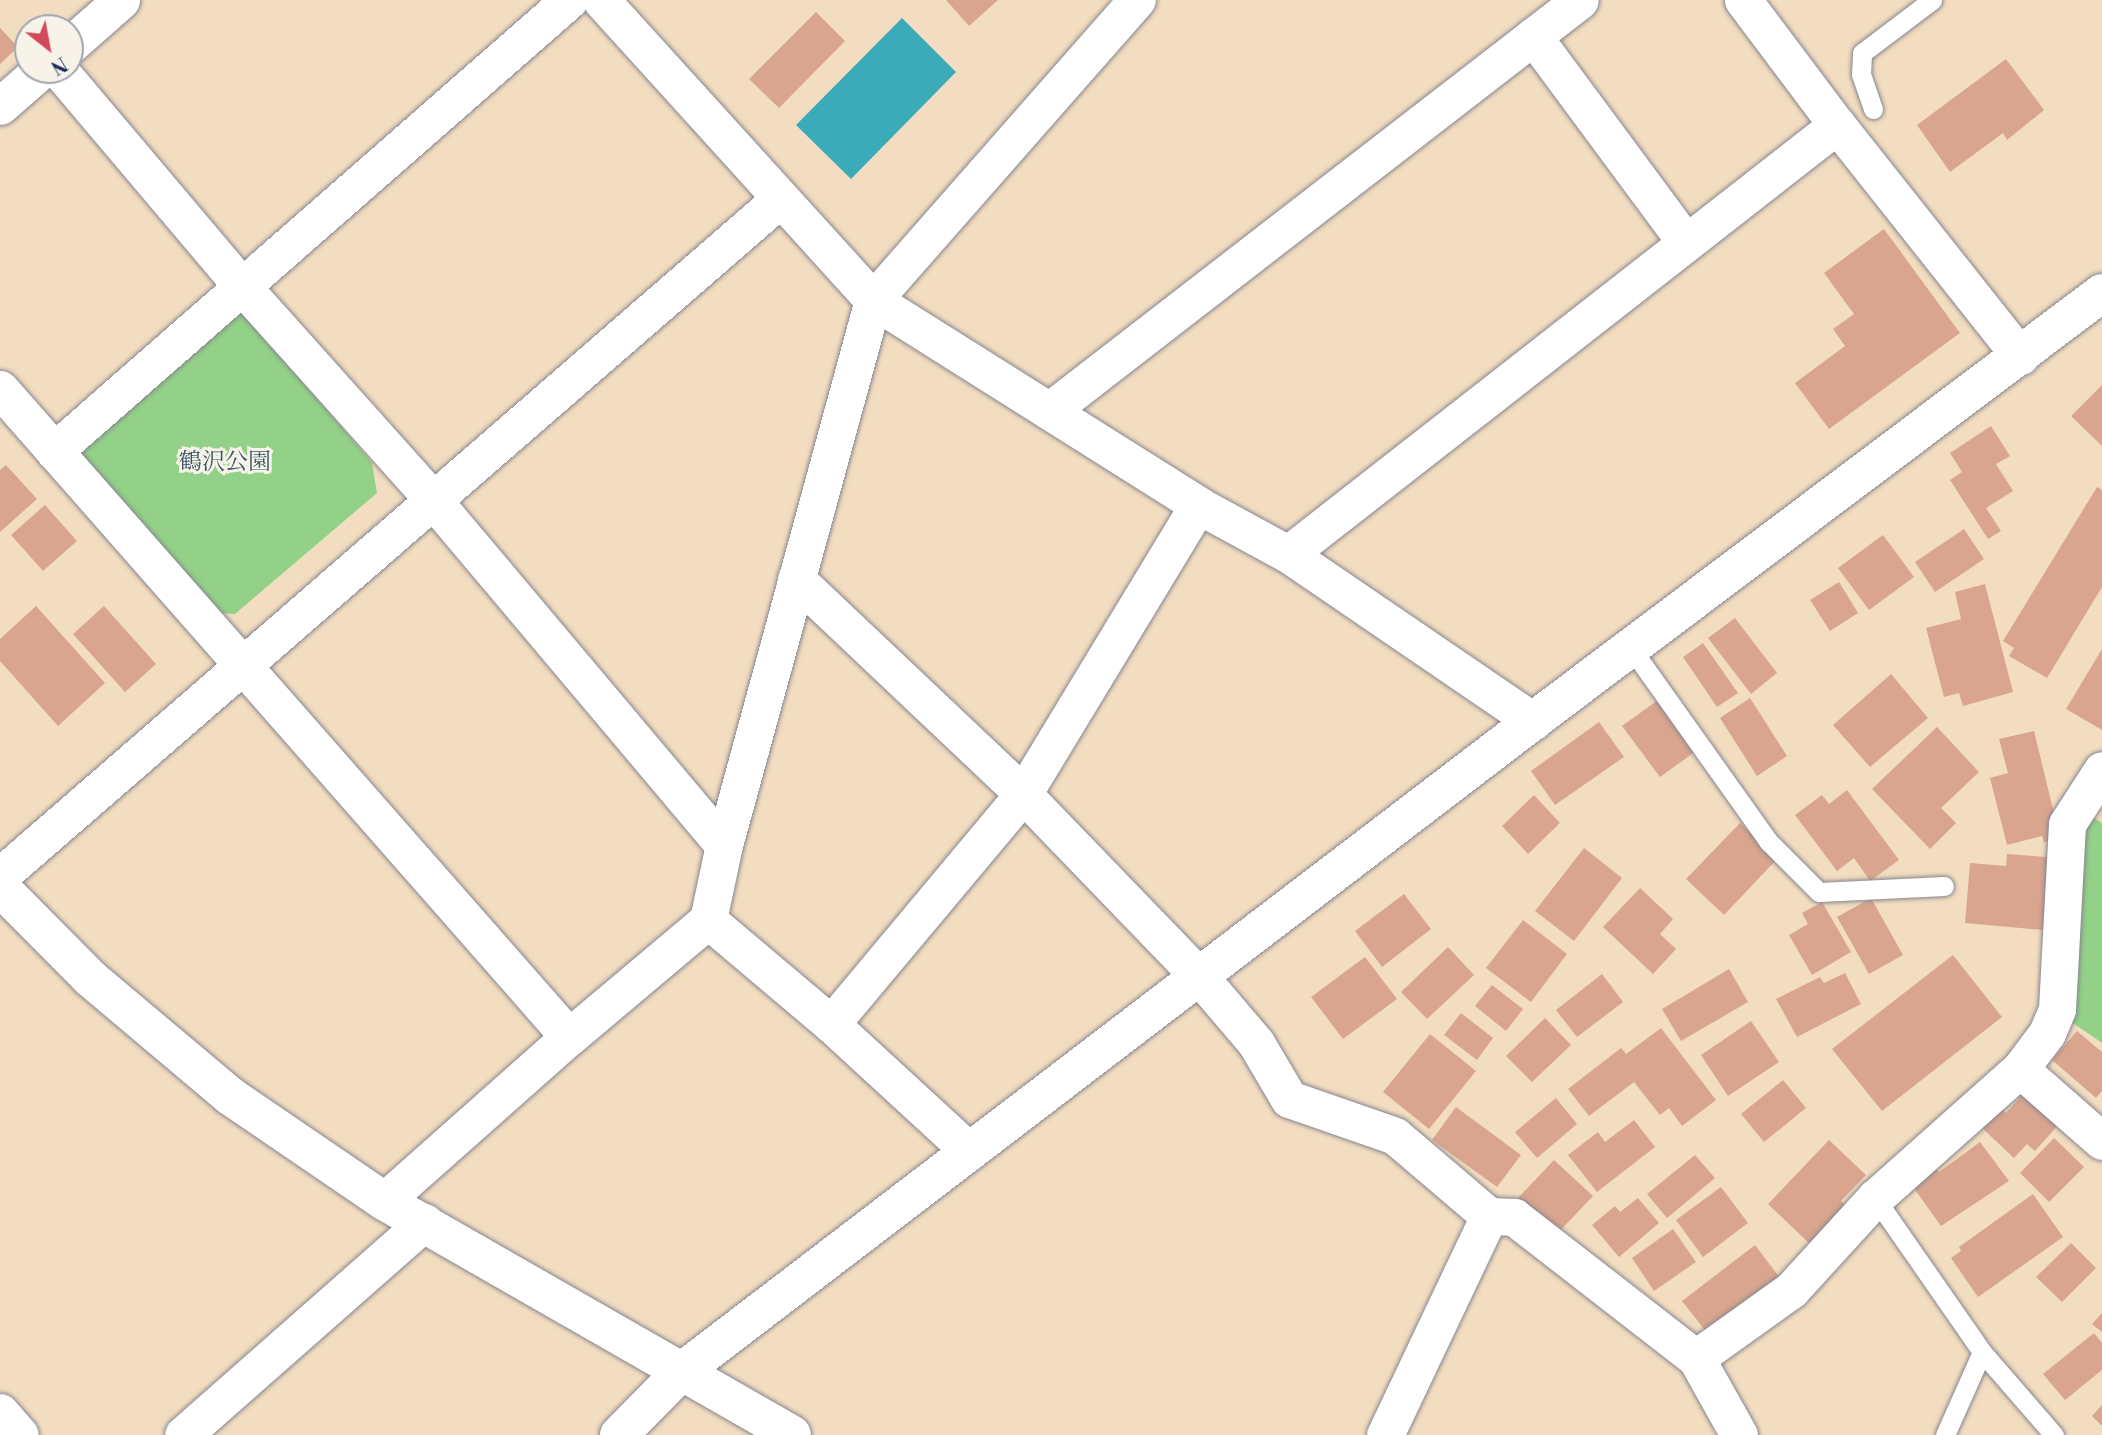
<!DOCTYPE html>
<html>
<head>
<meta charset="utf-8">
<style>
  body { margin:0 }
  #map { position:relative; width:2102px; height:1435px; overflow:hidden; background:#f3ddc0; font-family:"Libre Bodoni","Noto Serif JP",serif }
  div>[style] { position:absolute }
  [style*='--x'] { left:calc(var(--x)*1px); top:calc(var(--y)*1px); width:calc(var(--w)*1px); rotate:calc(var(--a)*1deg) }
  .green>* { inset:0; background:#92d187 }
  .water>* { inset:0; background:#3baab9 }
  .building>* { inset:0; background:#d9a58e }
  .roads { filter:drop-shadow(0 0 2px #87868f) drop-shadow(0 0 2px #87868f) }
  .service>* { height:19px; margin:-9.5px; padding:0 9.5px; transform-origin:9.5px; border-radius:9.5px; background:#fff }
  .minor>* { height:37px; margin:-18.5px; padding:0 18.5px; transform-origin:18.5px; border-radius:18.5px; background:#fff }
  .tertiary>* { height:38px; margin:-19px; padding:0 19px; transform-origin:19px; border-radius:19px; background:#fff }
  span { translate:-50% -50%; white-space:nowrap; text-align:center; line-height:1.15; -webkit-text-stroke:6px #f7f3e8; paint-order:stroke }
  .park-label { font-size:23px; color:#395868 }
  .north { position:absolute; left:14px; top:14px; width:70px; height:70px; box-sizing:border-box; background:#f7f3e8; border:2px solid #9fa5b1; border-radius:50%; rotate:149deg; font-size:19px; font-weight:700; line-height:28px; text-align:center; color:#1b2f5e }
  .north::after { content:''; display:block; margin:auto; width:24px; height:32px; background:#d1495b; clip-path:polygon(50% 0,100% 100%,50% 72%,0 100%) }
</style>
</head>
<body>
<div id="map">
  <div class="green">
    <i style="clip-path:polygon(246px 314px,372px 463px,377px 493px,235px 614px,205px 612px,79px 463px,77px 442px,221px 316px)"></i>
    <i style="clip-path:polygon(2084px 812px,2102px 823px,2102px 1043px,2064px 1017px)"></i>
  </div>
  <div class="water">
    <i style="clip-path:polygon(902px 18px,956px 72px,851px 179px,796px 125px)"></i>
  </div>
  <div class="building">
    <i style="clip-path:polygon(946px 0,998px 0,969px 26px)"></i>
    <i style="clip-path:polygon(816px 12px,845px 41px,779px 108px,749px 79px)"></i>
    <i style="clip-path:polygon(0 28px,18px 47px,0 64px)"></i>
    <i style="clip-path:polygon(2006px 59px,2044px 110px,2007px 140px,2003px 133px,1950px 172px,1917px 125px)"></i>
    <i style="clip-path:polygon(1884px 229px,1960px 333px,1829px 429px,1795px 383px,1845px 346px,1833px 329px,1854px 314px,1824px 273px)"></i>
    <i style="clip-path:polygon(2102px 385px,2102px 446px,2071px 416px)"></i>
    <i style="clip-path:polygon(1991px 426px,2010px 456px,1996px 464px,2013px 491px,1986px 508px,2001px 531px,1988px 539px,1950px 480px,1962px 472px,1950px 453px)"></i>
    <i style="clip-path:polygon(6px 465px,37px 499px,0 532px,0 470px)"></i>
    <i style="clip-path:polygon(2097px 487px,2102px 490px,2102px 587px,2047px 678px,2009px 656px,2014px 648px,2003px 641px)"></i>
    <i style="clip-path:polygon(45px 505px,77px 541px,43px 571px,11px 535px)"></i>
    <i style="clip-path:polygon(1964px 529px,1984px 559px,1935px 592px,1915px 562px)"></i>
    <i style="clip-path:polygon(1883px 535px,1914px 577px,1869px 610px,1838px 568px)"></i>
    <i style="clip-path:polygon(1839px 582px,1858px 613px,1830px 631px,1810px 600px)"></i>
    <i style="clip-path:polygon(1985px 584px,2013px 692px,1963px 706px,1959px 693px,1944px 697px,1926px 628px,1961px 619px,1955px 592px)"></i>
    <i style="clip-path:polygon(36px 606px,105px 683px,58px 726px,0 661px,0 639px)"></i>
    <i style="clip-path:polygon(104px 606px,156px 664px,125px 692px,73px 634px)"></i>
    <i style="clip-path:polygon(1735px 618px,1777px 673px,1751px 694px,1708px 638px)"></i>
    <i style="clip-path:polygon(1703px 643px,1738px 693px,1717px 707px,1683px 657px)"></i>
    <i style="clip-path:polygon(2102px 649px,2102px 730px,2066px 709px)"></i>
    <i style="clip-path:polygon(1891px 674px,1928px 718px,1870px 767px,1833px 725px)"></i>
    <i style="clip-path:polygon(1750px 698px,1787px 756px,1757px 776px,1720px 718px)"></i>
    <i style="clip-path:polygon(1658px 700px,1696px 751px,1660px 777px,1622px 726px)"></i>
    <i style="clip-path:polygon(1599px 722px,1624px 757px,1555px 805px,1531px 771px)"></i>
    <i style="clip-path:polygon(1937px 727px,1979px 772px,1941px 808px,1956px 823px,1930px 849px,1872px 789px)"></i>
    <i style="clip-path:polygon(2034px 731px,2060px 838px,2044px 842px,2042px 836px,2007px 845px,1990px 778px,2008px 773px,1999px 739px)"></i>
    <i style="clip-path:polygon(1847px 790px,1899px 860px,1870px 881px,1854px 858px,1837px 871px,1795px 815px,1822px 795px,1829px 804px)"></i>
    <i style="clip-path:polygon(1534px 795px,1560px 823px,1528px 854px,1502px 826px)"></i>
    <i style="clip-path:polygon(1740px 823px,1778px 858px,1724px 915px,1686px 879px)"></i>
    <i style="clip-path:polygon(1584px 848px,1622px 878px,1574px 941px,1535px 911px)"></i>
    <i style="clip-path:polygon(2007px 854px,2060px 858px,2055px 931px,1965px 923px,1970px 863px,2006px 866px)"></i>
    <i style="clip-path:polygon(1640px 888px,1673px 919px,1660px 934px,1676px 949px,1653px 974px,1603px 927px)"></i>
    <i style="clip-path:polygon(1404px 894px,1431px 929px,1382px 967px,1355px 931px)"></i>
    <i style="clip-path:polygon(1871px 898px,1903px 955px,1869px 974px,1837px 917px)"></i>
    <i style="clip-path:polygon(1822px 902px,1851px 952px,1812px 975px,1789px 935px,1808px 924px,1802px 913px)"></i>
    <i style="clip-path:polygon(1523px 920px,1567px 954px,1531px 1002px,1486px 968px)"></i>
    <i style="clip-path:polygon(1448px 947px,1474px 975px,1427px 1019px,1401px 992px)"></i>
    <i style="clip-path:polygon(1953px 955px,2002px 1017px,1882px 1111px,1832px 1049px)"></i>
    <i style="clip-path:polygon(1365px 957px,1397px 999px,1343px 1039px,1311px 997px)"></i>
    <i style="clip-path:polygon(1729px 969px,1748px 1002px,1681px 1041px,1662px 1009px)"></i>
    <i style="clip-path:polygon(1845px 973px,1861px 1004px,1797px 1037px,1776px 999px,1820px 977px,1824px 983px)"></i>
    <i style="clip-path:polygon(1602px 974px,1623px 1002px,1577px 1037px,1556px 1010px)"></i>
    <i style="clip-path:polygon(1492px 985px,1523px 1009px,1506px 1031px,1475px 1006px)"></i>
    <i style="clip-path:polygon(1461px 1013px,1493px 1038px,1477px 1060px,1444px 1035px)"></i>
    <i style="clip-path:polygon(1545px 1018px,1571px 1045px,1532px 1082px,1506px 1056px)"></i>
    <i style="clip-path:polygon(1751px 1021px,1779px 1062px,1728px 1096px,1701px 1055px)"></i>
    <i style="clip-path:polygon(1661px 1028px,1716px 1100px,1682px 1126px,1669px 1108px,1660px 1115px,1634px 1082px,1589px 1116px,1568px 1089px,1621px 1048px,1626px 1054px)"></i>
    <i style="clip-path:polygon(2077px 1031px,2102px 1052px,2102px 1091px,2096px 1098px,2052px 1060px)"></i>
    <i style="clip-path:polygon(1430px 1034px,1476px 1071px,1429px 1129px,1383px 1092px)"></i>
    <i style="clip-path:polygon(1783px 1080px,1806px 1108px,1764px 1142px,1741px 1114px)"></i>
    <i style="clip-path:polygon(2025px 1092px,2059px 1124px,2035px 1151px,2027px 1144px,2014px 1158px,1981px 1127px,2000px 1107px,2006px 1113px)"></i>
    <i style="clip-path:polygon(1556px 1098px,1577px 1124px,1537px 1158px,1515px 1132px)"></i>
    <i style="clip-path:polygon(1456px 1107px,1521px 1155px,1497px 1187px,1432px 1140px)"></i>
    <i style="clip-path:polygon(1634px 1120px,1655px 1147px,1597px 1192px,1568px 1155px,1598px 1132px,1605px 1142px)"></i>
    <i style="clip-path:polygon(2054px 1138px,2084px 1167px,2049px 1202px,2020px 1173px)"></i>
    <i style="clip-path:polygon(1829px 1140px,1866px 1175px,1841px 1201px,1850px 1210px,1814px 1248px,1768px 1204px)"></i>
    <i style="clip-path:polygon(1980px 1142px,2009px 1181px,1941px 1226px,1911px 1184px,1935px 1166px,1939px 1172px)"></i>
    <i style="clip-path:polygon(1695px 1155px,1715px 1178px,1667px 1218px,1647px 1194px)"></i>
    <i style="clip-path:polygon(1554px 1160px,1593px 1196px,1556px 1235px,1518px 1198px)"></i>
    <i style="clip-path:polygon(1721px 1187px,1748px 1223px,1703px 1257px,1676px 1220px)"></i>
    <i style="clip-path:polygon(2033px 1194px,2063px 1237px,1978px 1297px,1951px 1258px,1961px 1251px,1959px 1247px)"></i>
    <i style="clip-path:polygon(1638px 1198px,1659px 1223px,1619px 1257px,1592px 1225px,1615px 1206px,1620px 1212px)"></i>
    <i style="clip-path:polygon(1673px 1229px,1696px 1262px,1654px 1291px,1632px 1258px)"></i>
    <i style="clip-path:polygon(2071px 1243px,2096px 1268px,2062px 1302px,2036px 1277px)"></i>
    <i style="clip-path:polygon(1755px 1245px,1780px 1278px,1708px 1334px,1682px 1301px)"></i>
    <i style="clip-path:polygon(2102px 1313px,2102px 1332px,2092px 1324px)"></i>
    <i style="clip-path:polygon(2094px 1333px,2102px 1343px,2102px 1370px,2065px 1400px,2043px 1374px)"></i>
    <i style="clip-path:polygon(2102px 1405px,2102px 1426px,2092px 1416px)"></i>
  </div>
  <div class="roads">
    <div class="service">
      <i style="--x:1873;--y:109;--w:37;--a:-109"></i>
      <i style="--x:1861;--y:74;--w:21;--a:-87"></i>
      <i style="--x:1862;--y:53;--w:88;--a:-37.1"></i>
      <i style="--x:1631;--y:648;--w:237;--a:54.6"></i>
      <i style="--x:1768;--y:841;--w:72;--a:45"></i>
      <i style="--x:1819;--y:892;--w:125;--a:-2.7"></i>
      <i style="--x:1875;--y:1198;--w:188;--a:55.2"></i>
      <i style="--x:1982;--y:1352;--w:110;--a:49.1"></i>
      <i style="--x:1945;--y:1435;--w:91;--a:-66"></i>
    </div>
    <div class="minor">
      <i style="--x:601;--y:0;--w:405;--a:47.8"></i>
      <i style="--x:873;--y:300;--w:384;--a:32.2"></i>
      <i style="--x:1198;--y:505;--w:102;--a:28.6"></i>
      <i style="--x:1288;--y:554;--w:297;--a:34.3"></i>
      <i style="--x:1743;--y:0;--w:156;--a:53.1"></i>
      <i style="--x:1837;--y:125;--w:295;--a:51.6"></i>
      <i style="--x:1533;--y:36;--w:257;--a:53.5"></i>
      <i style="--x:70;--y:45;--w:68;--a:-41.4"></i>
      <i style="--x:59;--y:70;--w:282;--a:49.8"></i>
      <i style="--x:241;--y:285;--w:288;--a:48.2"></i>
      <i style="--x:433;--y:500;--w:451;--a:49.9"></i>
      <i style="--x:0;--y:106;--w:55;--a:-41.3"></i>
      <i style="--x:0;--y:389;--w:862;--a:48.71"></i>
      <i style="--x:1049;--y:411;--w:671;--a:-37.74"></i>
      <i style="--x:54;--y:451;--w:685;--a:-41.21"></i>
      <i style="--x:1288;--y:554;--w:697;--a:-38"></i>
      <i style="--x:796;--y:579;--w:313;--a:43.4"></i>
      <i style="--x:1023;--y:794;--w:253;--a:46"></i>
      <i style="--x:1199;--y:976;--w:88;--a:49.6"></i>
      <i style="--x:1256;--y:1043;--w:65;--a:59.5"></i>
      <i style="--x:1289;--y:1099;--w:112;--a:19.2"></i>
      <i style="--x:1395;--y:1136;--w:123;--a:40.4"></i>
      <i style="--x:1489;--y:1216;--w:25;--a:2"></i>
      <i style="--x:1514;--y:1217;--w:230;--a:37.8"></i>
      <i style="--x:1696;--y:1358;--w:88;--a:60.8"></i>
      <i style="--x:0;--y:876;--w:1033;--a:-40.96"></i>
      <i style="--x:708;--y:920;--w:161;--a:40.2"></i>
      <i style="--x:831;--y:1024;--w:188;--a:42.6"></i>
      <i style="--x:831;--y:1024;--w:300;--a:-50.1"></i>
      <i style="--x:1023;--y:794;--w:338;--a:-58.8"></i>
      <i style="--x:2020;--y:1069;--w:109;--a:41.3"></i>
      <i style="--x:384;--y:1201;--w:247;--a:-41.6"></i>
      <i style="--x:569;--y:1037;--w:182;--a:-40.1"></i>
      <i style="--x:708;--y:920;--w:77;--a:-78"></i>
      <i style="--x:724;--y:845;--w:565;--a:-74.71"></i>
      <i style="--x:873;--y:300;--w:400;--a:-48.7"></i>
      <i style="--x:1696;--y:1358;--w:117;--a:-35.6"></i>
      <i style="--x:1791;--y:1290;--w:125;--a:-47.6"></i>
      <i style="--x:1875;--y:1198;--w:194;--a:-41.7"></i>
      <i style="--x:2020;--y:1069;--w:45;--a:-53.1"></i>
      <i style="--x:2047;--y:1033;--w:26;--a:-67"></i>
      <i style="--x:2057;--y:1009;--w:185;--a:-86.9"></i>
      <i style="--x:2067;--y:824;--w:64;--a:-57.1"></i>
      <i style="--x:0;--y:1412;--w:30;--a:49"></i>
      <i style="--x:183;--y:1435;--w:322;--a:-41.4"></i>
      <i style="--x:1385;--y:1435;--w:242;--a:-64.6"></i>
    </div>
    <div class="tertiary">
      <i style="--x:0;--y:887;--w:128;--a:45.3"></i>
      <i style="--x:90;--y:978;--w:183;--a:40.1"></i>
      <i style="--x:230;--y:1096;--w:186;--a:34.3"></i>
      <i style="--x:384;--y:1201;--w:470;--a:29.8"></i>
      <i style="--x:619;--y:1435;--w:88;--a:-45.5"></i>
      <i style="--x:681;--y:1372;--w:1072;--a:-37.38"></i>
      <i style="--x:1533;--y:721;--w:712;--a:-36.95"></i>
    </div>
  </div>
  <div class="park-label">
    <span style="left:225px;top:462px">鶴沢公園</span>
  </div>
  <div class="north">N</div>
</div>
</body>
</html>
